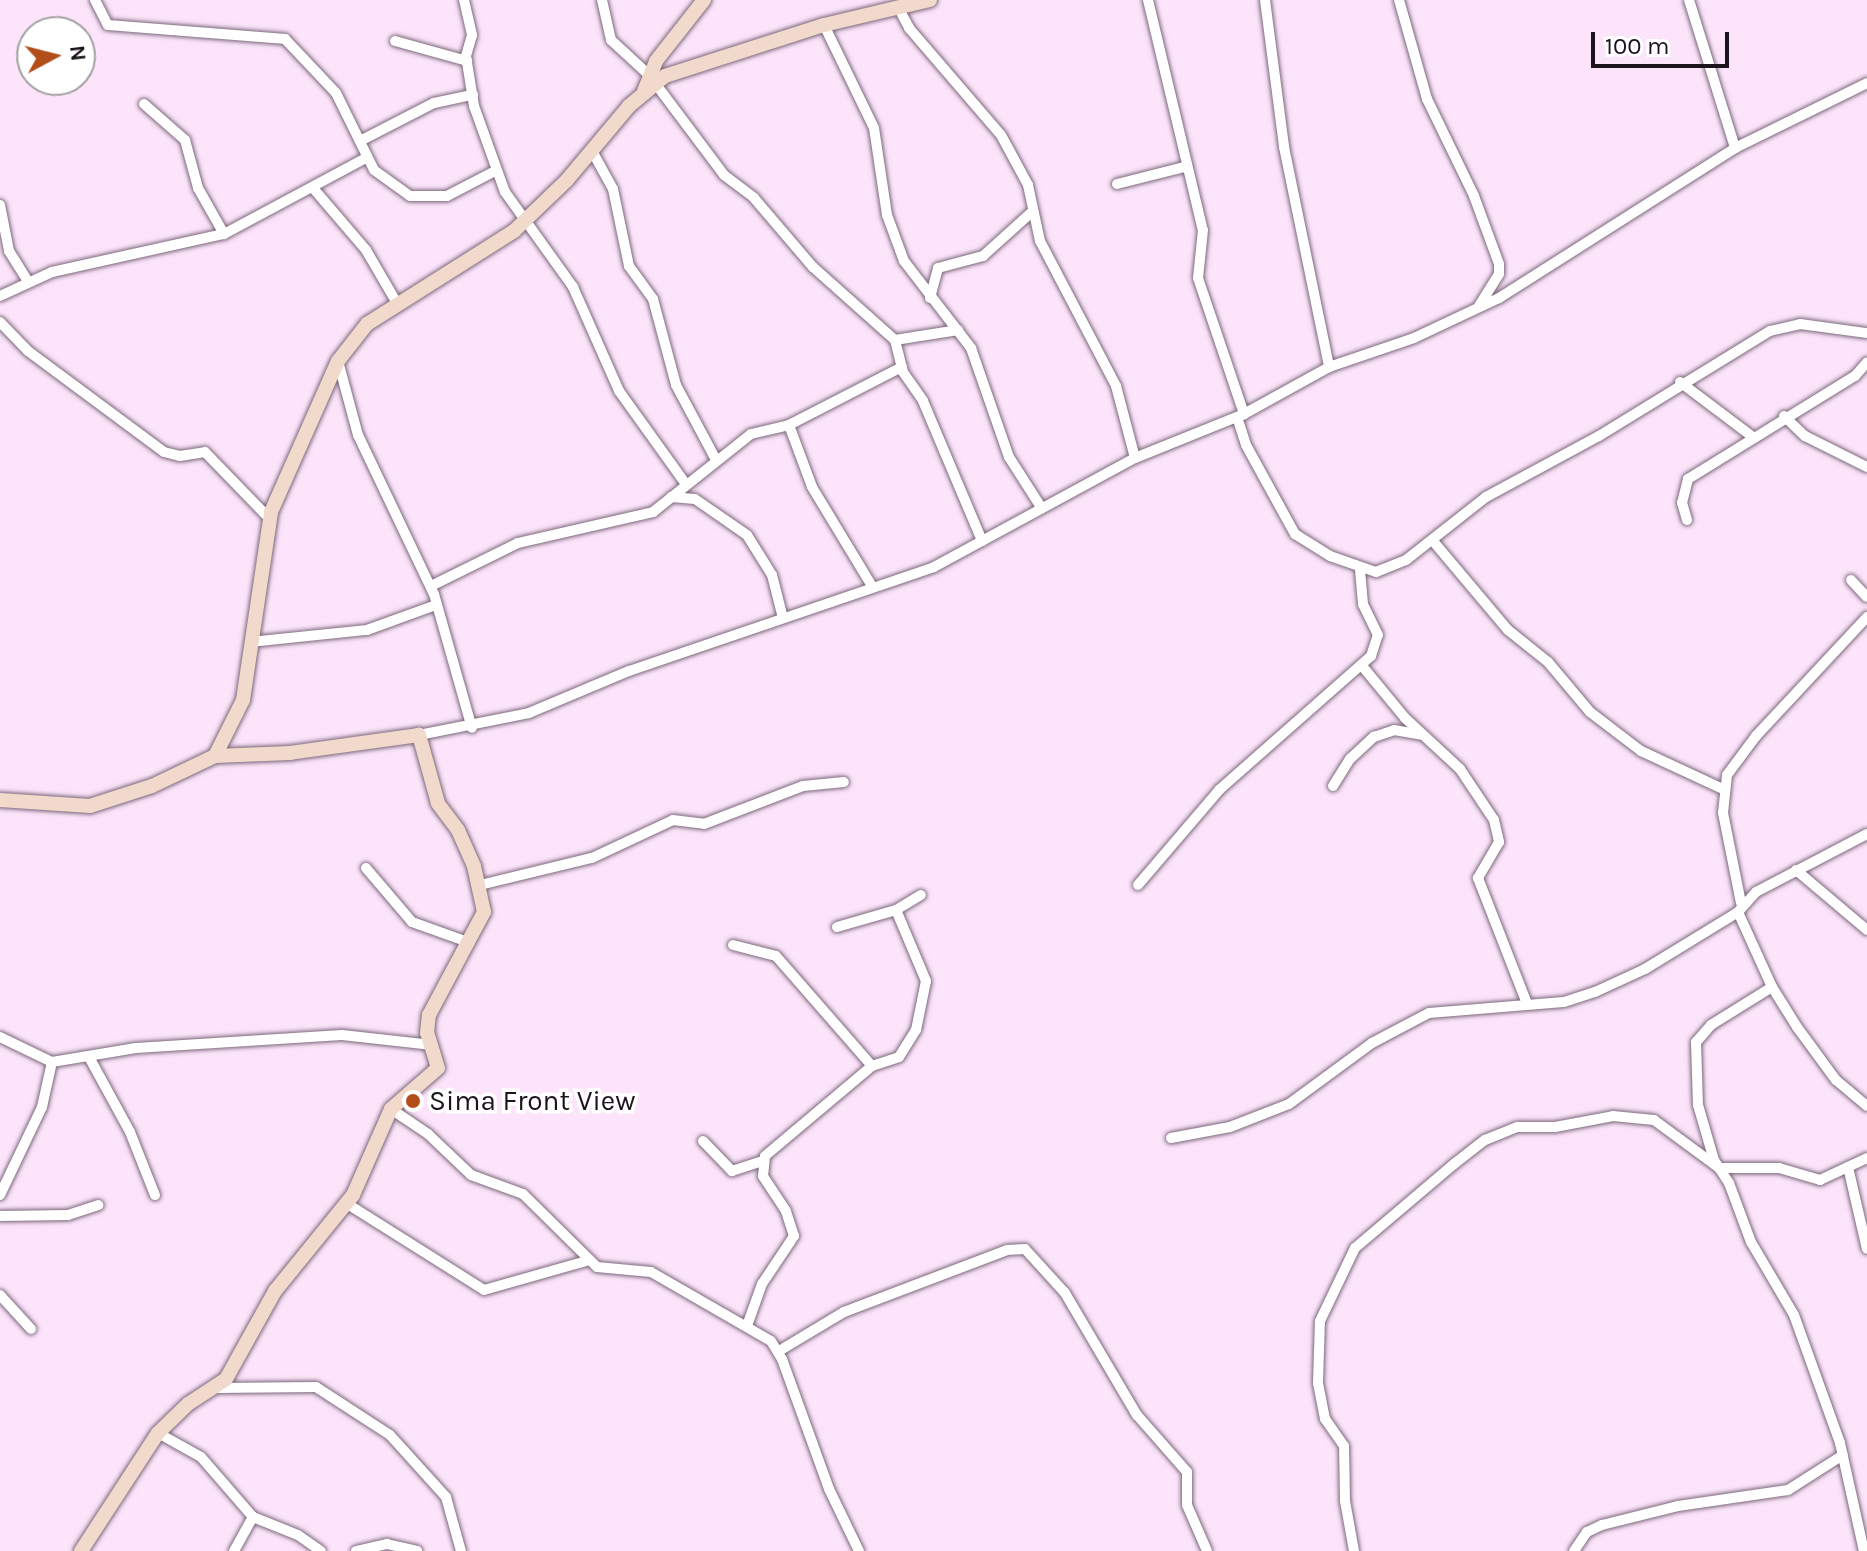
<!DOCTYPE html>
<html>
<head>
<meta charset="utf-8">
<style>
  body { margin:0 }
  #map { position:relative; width:1867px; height:1551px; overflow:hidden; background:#fce5fb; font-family:Karla,sans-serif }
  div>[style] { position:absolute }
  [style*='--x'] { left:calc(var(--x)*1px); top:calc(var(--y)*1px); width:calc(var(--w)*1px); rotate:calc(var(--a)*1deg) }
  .roads { filter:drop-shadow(0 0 2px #7c687b) drop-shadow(0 0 2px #7c687b) }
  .street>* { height:10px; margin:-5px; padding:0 5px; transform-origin:5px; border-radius:5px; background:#fff }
  .secondary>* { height:14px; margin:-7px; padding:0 7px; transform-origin:7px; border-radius:7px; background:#f1d9cc }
  .dots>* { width:22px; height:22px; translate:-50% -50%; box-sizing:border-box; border:4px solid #fff; border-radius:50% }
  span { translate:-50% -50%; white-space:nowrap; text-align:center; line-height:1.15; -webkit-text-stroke:7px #fff; paint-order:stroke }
  .poi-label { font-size:28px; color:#1c141c }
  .left { translate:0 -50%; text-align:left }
  .north { position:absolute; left:16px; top:16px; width:80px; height:80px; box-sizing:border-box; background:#fff; border:2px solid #a4a1a4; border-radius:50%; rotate:83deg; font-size:22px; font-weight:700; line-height:32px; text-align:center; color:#1c141c }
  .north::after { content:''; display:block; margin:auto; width:28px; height:36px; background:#b24e1a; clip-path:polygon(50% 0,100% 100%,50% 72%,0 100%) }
  .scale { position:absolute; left:1591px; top:32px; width:138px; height:36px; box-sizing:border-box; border:4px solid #1c141c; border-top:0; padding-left:10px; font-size:24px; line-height:28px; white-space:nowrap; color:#1c141c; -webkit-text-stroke:6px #fff; paint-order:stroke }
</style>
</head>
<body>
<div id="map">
  <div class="roads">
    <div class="street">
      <i style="--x:95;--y:0;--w:28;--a:63"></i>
      <i style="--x:108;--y:25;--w:178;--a:4.5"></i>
      <i style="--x:285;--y:39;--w:74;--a:46.6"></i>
      <i style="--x:336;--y:93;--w:86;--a:63.7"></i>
      <i style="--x:374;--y:170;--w:44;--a:35.8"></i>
      <i style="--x:410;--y:196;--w:37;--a:0"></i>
      <i style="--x:447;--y:196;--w:54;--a:-27.5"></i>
      <i style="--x:464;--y:0;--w:36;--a:77"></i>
      <i style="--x:472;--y:35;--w:22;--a:106"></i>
      <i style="--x:466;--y:56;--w:51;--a:80.9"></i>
      <i style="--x:474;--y:106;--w:91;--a:70.2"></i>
      <i style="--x:505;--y:192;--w:117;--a:54.4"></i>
      <i style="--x:573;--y:287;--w:114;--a:66.1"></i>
      <i style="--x:619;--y:391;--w:113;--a:54.3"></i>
      <i style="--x:602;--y:0;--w:41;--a:77.3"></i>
      <i style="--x:611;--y:40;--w:52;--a:42.6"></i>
      <i style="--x:1148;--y:0;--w:236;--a:76.6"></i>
      <i style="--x:1203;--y:230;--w:48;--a:95.9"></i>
      <i style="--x:1198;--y:278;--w:144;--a:71.3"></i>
      <i style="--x:1265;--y:0;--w:148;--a:82.6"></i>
      <i style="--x:1284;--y:147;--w:225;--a:78.4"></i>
      <i style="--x:1399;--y:0;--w:103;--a:74.2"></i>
      <i style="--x:1427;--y:99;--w:108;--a:64.1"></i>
      <i style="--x:1474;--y:196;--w:72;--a:69.8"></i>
      <i style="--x:1499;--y:264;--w:10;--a:90"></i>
      <i style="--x:1499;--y:274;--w:38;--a:122"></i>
      <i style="--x:1689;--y:0;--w:155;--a:72.7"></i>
      <i style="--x:898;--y:7;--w:24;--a:62"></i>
      <i style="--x:909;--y:28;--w:141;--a:49.3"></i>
      <i style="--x:1001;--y:135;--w:57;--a:61.6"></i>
      <i style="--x:1028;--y:185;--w:57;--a:77.9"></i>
      <i style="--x:1040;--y:241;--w:164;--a:62.3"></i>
      <i style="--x:1116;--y:386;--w:74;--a:75.2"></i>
      <i style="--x:824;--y:25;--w:114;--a:64.1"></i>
      <i style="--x:874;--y:128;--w:88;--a:81.5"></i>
      <i style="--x:887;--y:215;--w:49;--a:69.7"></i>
      <i style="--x:904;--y:261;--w:110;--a:52.4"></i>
      <i style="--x:971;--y:348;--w:115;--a:70.8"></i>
      <i style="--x:1009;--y:457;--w:59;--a:57.4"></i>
      <i style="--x:395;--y:41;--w:75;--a:15.5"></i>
      <i style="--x:655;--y:83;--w:115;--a:53.1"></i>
      <i style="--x:724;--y:175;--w:38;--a:37"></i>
      <i style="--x:754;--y:198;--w:91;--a:49.5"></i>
      <i style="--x:813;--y:267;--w:110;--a:41.7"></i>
      <i style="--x:895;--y:340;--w:33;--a:76"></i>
      <i style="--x:903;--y:372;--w:35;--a:55"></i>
      <i style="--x:923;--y:401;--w:152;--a:67.1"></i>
      <i style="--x:144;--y:104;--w:55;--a:41.3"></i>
      <i style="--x:185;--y:140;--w:50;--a:74.8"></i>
      <i style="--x:198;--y:188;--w:53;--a:60.5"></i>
      <i style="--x:360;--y:141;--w:83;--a:-27.2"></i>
      <i style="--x:434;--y:103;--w:40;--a:-12"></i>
      <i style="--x:592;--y:151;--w:43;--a:61.1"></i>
      <i style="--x:613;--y:189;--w:79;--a:78.3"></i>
      <i style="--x:629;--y:266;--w:41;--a:54"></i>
      <i style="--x:653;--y:299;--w:89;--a:75"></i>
      <i style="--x:676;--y:385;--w:83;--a:61.9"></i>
      <i style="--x:1117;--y:184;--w:69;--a:-14.2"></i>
      <i style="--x:313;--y:188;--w:82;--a:49.5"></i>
      <i style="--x:366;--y:250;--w:61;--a:59.7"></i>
      <i style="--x:0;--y:205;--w:47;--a:78.9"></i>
      <i style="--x:9;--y:251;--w:34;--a:58"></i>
      <i style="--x:0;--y:296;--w:57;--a:-24.8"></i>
      <i style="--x:52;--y:272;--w:176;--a:-12.5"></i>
      <i style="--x:224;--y:234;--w:161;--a:-28.2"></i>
      <i style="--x:930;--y:298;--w:31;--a:-75"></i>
      <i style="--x:938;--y:268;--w:47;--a:-14.9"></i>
      <i style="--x:983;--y:256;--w:67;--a:-42"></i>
      <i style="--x:0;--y:322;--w:40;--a:46"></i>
      <i style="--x:28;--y:351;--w:169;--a:36.6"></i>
      <i style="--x:164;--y:452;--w:16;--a:14"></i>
      <i style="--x:180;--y:456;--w:25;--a:-9"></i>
      <i style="--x:205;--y:452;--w:92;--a:45.9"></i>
      <i style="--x:895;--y:340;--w:64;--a:-9"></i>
      <i style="--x:338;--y:361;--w:77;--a:74.9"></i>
      <i style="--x:358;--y:435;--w:176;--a:64.5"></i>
      <i style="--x:434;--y:594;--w:139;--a:74.2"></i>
      <i style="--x:1680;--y:382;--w:93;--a:37.1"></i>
      <i style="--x:1784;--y:416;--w:29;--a:44"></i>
      <i style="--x:1805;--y:436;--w:69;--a:26.6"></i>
      <i style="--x:1237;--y:417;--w:29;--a:72"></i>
      <i style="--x:1246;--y:445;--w:102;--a:61.2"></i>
      <i style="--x:1295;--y:534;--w:41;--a:32.2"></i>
      <i style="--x:1330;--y:556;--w:49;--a:19.2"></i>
      <i style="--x:1376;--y:572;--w:32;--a:-22"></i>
      <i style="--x:1406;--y:560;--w:102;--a:-38.2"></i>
      <i style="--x:1486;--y:497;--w:128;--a:-28.4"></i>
      <i style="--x:1599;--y:436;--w:201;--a:-31.6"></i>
      <i style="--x:1770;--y:331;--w:31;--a:-13"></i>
      <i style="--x:1800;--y:324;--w:68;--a:7.7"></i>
      <i style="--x:789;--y:425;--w:66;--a:69.6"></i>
      <i style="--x:812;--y:487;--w:116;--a:58.8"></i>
      <i style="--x:671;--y:497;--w:24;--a:5"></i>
      <i style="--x:695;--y:499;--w:63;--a:34.7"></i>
      <i style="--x:747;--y:535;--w:47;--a:58"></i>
      <i style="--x:772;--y:575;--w:44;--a:75.7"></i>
      <i style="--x:1687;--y:520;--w:18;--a:-106"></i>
      <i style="--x:1682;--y:503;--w:25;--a:-76"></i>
      <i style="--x:1688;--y:479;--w:196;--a:-31.7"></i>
      <i style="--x:1855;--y:376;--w:18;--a:-49"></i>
      <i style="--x:1433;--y:541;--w:116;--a:49.9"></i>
      <i style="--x:1508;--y:630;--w:51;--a:38.7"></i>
      <i style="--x:1548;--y:662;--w:65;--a:50"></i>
      <i style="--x:1590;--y:712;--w:64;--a:37.4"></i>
      <i style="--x:1641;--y:751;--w:90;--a:24.9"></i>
      <i style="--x:1851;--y:580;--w:23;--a:47"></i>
      <i style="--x:431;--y:586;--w:97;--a:-26.3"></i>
      <i style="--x:518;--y:543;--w:139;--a:-12.9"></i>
      <i style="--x:653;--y:512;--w:125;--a:-38.5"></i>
      <i style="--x:751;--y:434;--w:39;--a:-13"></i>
      <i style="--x:789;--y:425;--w:127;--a:-27.2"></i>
      <i style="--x:250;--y:642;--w:118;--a:-5.9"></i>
      <i style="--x:367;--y:630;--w:73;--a:-19.9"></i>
      <i style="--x:1363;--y:667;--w:66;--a:50.5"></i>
      <i style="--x:1405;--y:718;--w:75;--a:42.8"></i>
      <i style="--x:1460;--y:769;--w:61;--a:56.3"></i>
      <i style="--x:1494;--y:820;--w:23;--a:77"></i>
      <i style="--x:1499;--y:842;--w:42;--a:120.3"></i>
      <i style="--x:1478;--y:878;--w:135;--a:68.7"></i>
      <i style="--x:419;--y:735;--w:112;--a:-11.3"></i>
      <i style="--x:529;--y:713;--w:108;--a:-22.8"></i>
      <i style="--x:629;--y:671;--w:322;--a:-18.8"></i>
      <i style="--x:934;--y:567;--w:229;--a:-28.5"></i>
      <i style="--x:1135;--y:458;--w:118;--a:-22"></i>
      <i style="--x:1244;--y:414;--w:97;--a:-28.9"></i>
      <i style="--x:1329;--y:367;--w:90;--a:-18.8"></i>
      <i style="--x:1414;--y:338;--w:94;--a:-25.2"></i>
      <i style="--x:1499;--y:298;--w:280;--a:-32.4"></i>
      <i style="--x:1735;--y:148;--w:147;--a:-26.2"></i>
      <i style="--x:1333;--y:786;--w:32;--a:-58"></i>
      <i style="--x:1350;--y:759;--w:33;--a:-43"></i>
      <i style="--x:1374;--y:737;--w:21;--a:-19"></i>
      <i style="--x:1394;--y:730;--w:27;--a:10"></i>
      <i style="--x:1867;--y:834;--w:125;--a:152.4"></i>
      <i style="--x:1756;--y:892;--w:27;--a:132"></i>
      <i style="--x:1738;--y:912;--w:82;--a:65.6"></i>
      <i style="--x:1772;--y:987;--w:47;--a:58"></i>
      <i style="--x:1797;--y:1027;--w:66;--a:53.7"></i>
      <i style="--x:1836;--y:1080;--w:40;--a:40"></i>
      <i style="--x:366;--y:868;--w:71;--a:49.6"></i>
      <i style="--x:412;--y:922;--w:59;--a:19.7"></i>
      <i style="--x:1796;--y:870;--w:93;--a:40.2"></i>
      <i style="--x:480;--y:885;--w:115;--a:-13.6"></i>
      <i style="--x:592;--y:858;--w:89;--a:-25.1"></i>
      <i style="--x:673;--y:820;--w:31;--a:7"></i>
      <i style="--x:704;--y:824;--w:106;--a:-21"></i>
      <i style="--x:803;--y:786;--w:41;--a:-5.6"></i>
      <i style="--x:1138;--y:885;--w:125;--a:-49.5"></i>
      <i style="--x:1219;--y:790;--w:203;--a:-41.4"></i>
      <i style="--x:1371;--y:656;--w:22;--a:-72"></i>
      <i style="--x:1378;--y:635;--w:34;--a:-116"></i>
      <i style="--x:1363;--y:604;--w:35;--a:-95"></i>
      <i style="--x:1741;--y:903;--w:92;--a:-101.3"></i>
      <i style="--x:1723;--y:813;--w:38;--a:-84"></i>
      <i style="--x:1727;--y:775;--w:49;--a:-53.4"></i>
      <i style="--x:1756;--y:736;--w:163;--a:-47"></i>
      <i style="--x:837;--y:927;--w:61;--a:-16.1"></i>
      <i style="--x:896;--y:910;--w:29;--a:-31"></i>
      <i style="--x:733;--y:945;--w:44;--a:14.3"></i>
      <i style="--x:776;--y:956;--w:146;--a:48.9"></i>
      <i style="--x:1772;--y:987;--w:72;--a:148.1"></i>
      <i style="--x:1711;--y:1025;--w:23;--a:131"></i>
      <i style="--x:1696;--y:1042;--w:63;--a:88.2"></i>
      <i style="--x:1698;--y:1105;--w:57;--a:73.8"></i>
      <i style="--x:1714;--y:1160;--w:27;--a:57"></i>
      <i style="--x:1729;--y:1183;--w:63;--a:69.6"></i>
      <i style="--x:1751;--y:1242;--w:85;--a:59.5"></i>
      <i style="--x:1794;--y:1315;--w:136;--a:70.2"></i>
      <i style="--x:1840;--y:1443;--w:111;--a:77.5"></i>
      <i style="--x:0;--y:1037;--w:58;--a:25.7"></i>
      <i style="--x:52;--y:1062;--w:85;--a:-9.5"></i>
      <i style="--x:136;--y:1048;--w:206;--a:-3.6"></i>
      <i style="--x:342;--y:1035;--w:91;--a:6.3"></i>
      <i style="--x:89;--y:1057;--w:85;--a:61.3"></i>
      <i style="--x:130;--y:1132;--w:68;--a:68.4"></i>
      <i style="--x:391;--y:1109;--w:45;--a:34"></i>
      <i style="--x:428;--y:1134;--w:59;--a:43.6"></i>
      <i style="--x:471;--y:1175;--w:55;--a:20.1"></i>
      <i style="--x:523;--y:1194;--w:104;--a:44.6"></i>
      <i style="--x:597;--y:1267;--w:54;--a:5.3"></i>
      <i style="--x:651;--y:1272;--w:138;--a:29.9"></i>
      <i style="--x:771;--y:1341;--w:21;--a:59"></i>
      <i style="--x:782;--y:1359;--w:138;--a:70.1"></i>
      <i style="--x:829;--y:1489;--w:69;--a:64.2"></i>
      <i style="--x:1171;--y:1138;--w:60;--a:-10.6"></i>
      <i style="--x:1230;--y:1127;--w:63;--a:-21.3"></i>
      <i style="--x:1289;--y:1104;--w:103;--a:-36.3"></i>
      <i style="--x:1372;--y:1043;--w:64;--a:-27.8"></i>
      <i style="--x:1429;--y:1013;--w:135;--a:-4.7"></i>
      <i style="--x:1564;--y:1002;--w:33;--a:-18"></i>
      <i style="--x:1595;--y:992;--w:55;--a:-24.7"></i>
      <i style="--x:1645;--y:969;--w:109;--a:-31.5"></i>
      <i style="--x:703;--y:1141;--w:42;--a:46"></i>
      <i style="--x:732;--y:1171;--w:32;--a:-18"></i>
      <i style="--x:1848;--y:1167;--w:84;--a:77"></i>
      <i style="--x:0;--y:1195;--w:98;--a:-64.5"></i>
      <i style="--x:42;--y:1107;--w:46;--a:-77.5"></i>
      <i style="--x:346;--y:1203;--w:163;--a:32.2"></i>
      <i style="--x:484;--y:1290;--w:110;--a:-15.8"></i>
      <i style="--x:0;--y:1216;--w:68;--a:-0.8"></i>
      <i style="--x:68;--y:1215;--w:32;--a:-18"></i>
      <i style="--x:0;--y:1295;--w:46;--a:47.6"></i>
      <i style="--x:748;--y:1323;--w:41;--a:-70.3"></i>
      <i style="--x:762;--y:1284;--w:58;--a:-56.3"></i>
      <i style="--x:794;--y:1236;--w:26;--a:-108"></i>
      <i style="--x:786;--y:1211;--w:42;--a:-123.3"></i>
      <i style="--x:763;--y:1176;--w:20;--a:-84"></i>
      <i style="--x:765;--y:1156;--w:140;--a:-40.1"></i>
      <i style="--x:872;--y:1066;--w:28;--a:-18"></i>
      <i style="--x:899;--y:1057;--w:32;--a:-58"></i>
      <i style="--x:916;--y:1030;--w:50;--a:-78.5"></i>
      <i style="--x:926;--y:981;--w:77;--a:-112.9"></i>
      <i style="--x:779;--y:1351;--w:76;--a:-31"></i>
      <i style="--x:844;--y:1312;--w:174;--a:-20.8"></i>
      <i style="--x:1007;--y:1250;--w:18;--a:-3"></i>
      <i style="--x:1025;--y:1249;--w:59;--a:47.7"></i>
      <i style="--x:1065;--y:1293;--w:142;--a:59.5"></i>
      <i style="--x:1137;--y:1415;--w:76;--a:48.7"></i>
      <i style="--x:1187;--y:1472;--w:33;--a:90"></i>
      <i style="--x:1187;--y:1505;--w:50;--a:66.5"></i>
      <i style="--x:217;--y:1388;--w:99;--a:-0.6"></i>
      <i style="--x:316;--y:1387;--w:88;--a:33"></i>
      <i style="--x:390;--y:1435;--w:84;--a:47.9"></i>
      <i style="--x:446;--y:1497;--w:56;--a:74.5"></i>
      <i style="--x:158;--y:1433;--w:49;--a:29.2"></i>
      <i style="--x:201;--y:1457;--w:79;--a:49.1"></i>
      <i style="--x:253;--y:1517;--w:48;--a:21.8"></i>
      <i style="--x:298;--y:1535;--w:28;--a:35"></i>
      <i style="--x:234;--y:1551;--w:39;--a:-61"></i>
      <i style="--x:356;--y:1551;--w:32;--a:-13"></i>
      <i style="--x:387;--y:1544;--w:31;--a:13"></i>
      <i style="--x:1354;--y:1551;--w:51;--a:-100.2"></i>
      <i style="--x:1345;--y:1501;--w:55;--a:-91"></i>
      <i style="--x:1344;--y:1446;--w:33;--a:-125"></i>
      <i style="--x:1325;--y:1419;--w:37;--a:-101"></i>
      <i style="--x:1318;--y:1383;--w:62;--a:-88.2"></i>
      <i style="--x:1320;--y:1321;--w:81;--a:-64.4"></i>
      <i style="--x:1355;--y:1248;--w:130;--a:-40.3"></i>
      <i style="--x:1454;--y:1164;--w:39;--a:-38"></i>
      <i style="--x:1485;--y:1140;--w:35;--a:-22"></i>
      <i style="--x:1518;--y:1127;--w:37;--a:0"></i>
      <i style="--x:1555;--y:1127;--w:59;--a:-10.7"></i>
      <i style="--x:1613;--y:1116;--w:41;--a:5.6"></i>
      <i style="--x:1654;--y:1120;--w:81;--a:36.4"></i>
      <i style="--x:1719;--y:1168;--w:60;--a:0"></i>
      <i style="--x:1779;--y:1168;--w:43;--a:16.3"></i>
      <i style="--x:1820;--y:1180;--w:52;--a:-25.1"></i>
      <i style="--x:1574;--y:1551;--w:23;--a:-56"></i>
      <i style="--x:1587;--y:1532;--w:17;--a:-25"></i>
      <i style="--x:1602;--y:1525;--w:78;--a:-14"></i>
      <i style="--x:1678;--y:1506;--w:111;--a:-8.3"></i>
      <i style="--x:1788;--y:1490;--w:65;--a:-32.5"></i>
    </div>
    <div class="secondary">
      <i style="--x:644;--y:91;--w:32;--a:-68"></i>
      <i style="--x:656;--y:61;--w:78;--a:-51.8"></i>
      <i style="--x:0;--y:800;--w:90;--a:3.8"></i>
      <i style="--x:90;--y:806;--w:65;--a:-17.9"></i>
      <i style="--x:152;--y:786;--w:70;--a:-25.5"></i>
      <i style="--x:215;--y:756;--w:63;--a:-63.4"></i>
      <i style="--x:243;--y:700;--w:190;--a:-81.5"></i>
      <i style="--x:271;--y:512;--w:165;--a:-66.1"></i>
      <i style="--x:338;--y:361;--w:47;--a:-51.9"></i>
      <i style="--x:367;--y:324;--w:174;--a:-32.3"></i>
      <i style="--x:514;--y:231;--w:74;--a:-43.9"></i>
      <i style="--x:567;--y:180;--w:97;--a:-50"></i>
      <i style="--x:629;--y:106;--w:47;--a:-39.8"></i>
      <i style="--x:665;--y:76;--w:167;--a:-17.8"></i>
      <i style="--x:824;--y:25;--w:109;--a:-13.3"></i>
      <i style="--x:81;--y:1551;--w:141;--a:-56.9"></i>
      <i style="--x:158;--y:1433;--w:42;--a:-44"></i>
      <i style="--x:188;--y:1404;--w:45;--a:-33.3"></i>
      <i style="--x:226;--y:1379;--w:101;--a:-60.9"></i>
      <i style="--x:275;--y:1291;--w:124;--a:-50.9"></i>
      <i style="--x:353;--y:1195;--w:94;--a:-66.2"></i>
      <i style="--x:391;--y:1109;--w:62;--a:-41.1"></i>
      <i style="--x:438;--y:1068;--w:37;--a:-107"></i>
      <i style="--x:427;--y:1033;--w:18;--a:-84"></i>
      <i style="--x:429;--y:1015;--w:117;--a:-61.9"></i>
      <i style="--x:484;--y:912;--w:47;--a:-102.3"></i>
      <i style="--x:474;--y:866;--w:39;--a:-114"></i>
      <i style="--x:458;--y:830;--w:34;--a:-127"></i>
      <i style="--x:438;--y:803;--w:71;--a:-105.6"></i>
      <i style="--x:419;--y:735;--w:130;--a:172.1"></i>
      <i style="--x:290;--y:753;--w:75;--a:177.7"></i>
    </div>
  </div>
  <div class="dots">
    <i style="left:413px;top:1101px;background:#b24e1a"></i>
  </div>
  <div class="poi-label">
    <span class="left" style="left:429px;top:1101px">Sima Front View</span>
  </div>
  <div class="north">N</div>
  <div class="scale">100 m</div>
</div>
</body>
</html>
